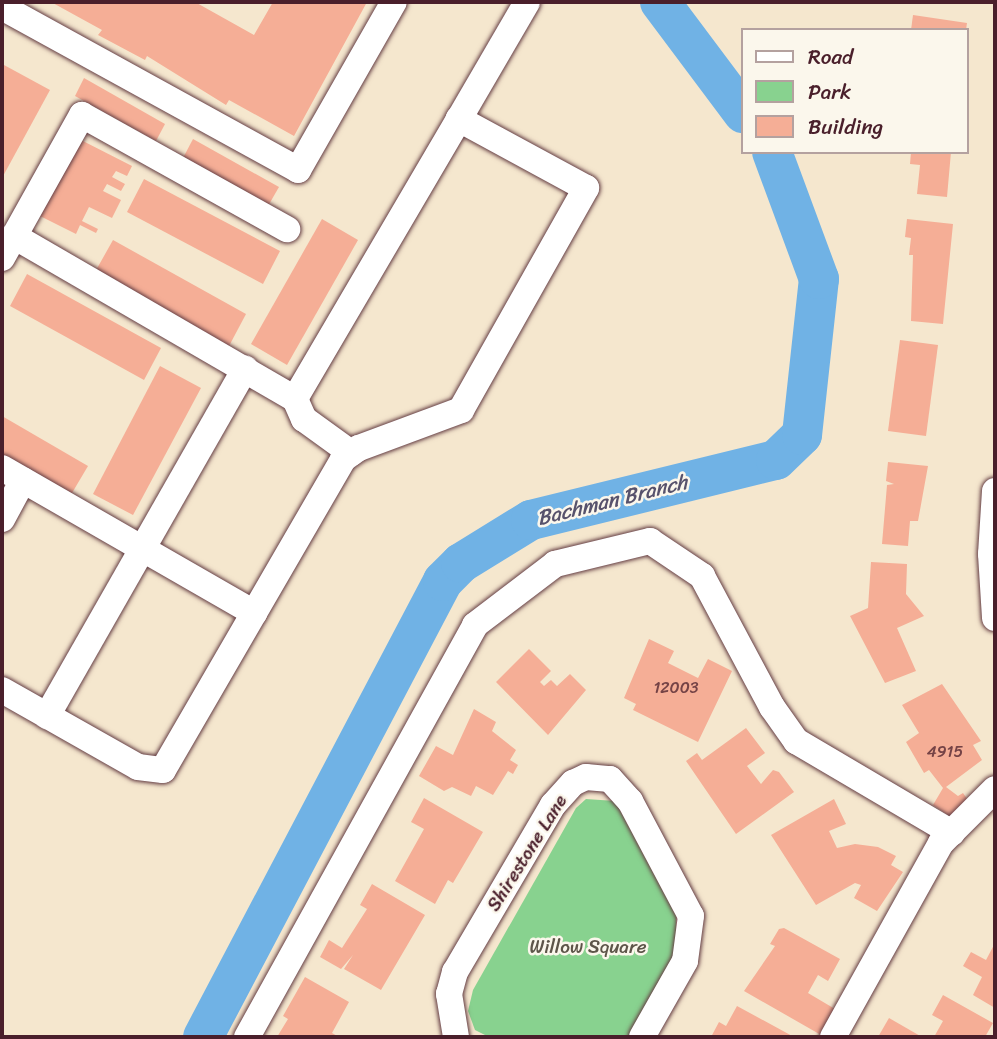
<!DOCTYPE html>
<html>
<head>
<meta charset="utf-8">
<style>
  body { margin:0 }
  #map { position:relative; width:997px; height:1039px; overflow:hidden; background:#f5e7ce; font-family:Sriracha,sans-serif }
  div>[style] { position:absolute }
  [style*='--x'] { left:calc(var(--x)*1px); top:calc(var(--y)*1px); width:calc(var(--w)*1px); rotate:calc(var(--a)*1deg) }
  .green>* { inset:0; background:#88d28f }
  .river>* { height:40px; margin:-20px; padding:0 20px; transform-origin:20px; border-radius:20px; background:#70b2e5 }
  .building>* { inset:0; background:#f5ae96 }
  .roads { filter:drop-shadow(0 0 2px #643d43) drop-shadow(0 0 2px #643d43) }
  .minor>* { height:26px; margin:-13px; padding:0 13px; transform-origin:13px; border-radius:13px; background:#fff }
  span { translate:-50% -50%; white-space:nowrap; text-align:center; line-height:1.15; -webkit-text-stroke:5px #fbf7ec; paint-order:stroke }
  .number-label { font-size:16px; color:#754346 }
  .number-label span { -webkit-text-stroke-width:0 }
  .street-label { font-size:19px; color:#4a1f2b }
  .park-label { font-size:19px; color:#5d5549 }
  .water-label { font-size:21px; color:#57526c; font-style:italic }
  .frame { position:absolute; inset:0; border:4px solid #4a1f2b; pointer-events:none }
  .legend { position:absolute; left:741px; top:28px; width:228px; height:126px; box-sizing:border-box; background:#fbf7ec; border:2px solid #b4a19f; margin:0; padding:9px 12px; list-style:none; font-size:21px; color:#4a1f2b }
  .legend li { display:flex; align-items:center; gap:14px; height:35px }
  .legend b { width:35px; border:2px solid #b4a19f }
</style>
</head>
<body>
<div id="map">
  <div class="green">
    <i style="clip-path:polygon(586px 799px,615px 801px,676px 916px,676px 951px,628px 1037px,489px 1037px,475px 1030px,468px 1011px,473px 990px,576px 808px)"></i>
  </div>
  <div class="river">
    <i style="--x:660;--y:2;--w:139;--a:53.2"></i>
    <i style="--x:203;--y:1037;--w:515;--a:-62.24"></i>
    <i style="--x:443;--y:581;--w:25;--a:-45"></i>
    <i style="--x:461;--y:563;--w:82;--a:-31.6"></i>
    <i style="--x:531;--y:520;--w:252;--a:-13.8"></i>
    <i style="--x:776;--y:460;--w:36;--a:-44"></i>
    <i style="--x:802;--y:435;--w:157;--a:-83.8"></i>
    <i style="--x:819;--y:279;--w:135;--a:-110.3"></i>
  </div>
  <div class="building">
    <i style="clip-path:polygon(51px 2px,195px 2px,254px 35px,273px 2px,367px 2px,294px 136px,229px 100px,226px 105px,147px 56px,145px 60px,98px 35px,102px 30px)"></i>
    <i style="clip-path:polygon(913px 15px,967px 23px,966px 30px,911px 30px)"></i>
    <i style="clip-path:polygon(4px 65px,50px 90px,2px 178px,2px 68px)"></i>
    <i style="clip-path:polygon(84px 78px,165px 124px,156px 141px,75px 96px)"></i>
    <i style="clip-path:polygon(79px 139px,132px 166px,127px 176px,116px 171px,112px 177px,125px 184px,121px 191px,107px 184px,103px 191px,121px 200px,112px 218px,89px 207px,82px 221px,98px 229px,96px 233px,80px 225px,76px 234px,40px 216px)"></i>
    <i style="clip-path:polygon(193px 139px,279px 187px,268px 206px,183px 158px)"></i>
    <i style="clip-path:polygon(911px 152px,951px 152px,947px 197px,917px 194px,920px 165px,910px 164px)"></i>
    <i style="clip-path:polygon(144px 179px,280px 251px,263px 284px,127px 212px)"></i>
    <i style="clip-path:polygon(322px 219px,358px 240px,287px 365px,251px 344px)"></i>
    <i style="clip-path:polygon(907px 219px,953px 224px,943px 324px,911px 321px,913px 255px,909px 255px,911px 238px,905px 237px)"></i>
    <i style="clip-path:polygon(113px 240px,246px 314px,229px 346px,95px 272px)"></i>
    <i style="clip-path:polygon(27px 274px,161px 348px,144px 380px,10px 306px)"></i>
    <i style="clip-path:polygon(900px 340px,938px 345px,926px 436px,888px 431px)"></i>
    <i style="clip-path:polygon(160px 366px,201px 388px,133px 515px,93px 494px)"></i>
    <i style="clip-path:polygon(2px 416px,88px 466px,69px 498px,2px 459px)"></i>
    <i style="clip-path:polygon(888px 462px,928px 466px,918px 521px,910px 521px,908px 546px,882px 544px,887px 485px,894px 484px,886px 481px)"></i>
    <i style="clip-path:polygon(871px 562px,907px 564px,906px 594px,924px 616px,897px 628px,916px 671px,885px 683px,850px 616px,868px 608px)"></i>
    <i style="clip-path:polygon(649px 639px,674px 651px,668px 663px,698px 678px,708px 659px,732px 671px,698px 742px,633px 710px,636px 704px,624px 698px)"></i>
    <i style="clip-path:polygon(529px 649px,551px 671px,540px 682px,544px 686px,551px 680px,557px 686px,570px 674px,586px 690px,548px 735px,496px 682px)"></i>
    <i style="clip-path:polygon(942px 684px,981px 741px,973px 745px,982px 760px,946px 787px,958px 796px,963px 793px,970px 803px,954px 819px,933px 805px,943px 788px,929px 770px,924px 773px,906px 742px,919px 733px,902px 705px)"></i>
    <i style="clip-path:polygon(474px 709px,496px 722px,492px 731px,516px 750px,510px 760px,518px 765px,513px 774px,508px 771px,493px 795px,476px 786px,471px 796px,452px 787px,444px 791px,419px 776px,436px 746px,453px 755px)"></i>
    <i style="clip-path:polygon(746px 728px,765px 753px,747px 766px,761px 784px,773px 770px,779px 772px,794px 792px,736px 834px,686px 761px,697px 753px,702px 760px)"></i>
    <i style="clip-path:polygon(424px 798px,483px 832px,453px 883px,448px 880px,435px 904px,395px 881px,424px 829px,411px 822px)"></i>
    <i style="clip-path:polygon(834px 799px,846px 824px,829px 831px,837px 848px,855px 844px,878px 847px,896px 856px,891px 865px,903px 872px,877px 911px,854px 898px,861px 885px,855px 883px,816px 905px,771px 835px)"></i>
    <i style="clip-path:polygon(372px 884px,425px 915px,381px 990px,344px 969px,353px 955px,341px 969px,320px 957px,329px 940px,342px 948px,367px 909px,360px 905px)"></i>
    <i style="clip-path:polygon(784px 928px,840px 959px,828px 981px,818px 975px,808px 993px,835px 1009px,821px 1035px,744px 991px,775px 946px,770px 944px,779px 929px)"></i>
    <i style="clip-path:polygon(995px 943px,995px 1008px,973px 995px,982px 977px,963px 966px,971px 952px,986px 960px)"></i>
    <i style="clip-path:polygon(305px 977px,349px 1002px,332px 1033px,339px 1037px,277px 1037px,288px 1019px,283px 1016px)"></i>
    <i style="clip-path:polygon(943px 995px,993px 1023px,985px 1037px,934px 1037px,943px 1021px,932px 1015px)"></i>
    <i style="clip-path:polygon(737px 1006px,794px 1037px,711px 1037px,719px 1022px,726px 1026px)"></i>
    <i style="clip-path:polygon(889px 1018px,922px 1037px,878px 1037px)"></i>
  </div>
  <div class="roads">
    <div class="minor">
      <i style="--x:2;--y:7;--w:338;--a:28.8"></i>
      <i style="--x:298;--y:170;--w:193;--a:-60.3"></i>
      <i style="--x:459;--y:119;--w:135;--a:-59.8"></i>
      <i style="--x:2;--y:258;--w:164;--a:-60.8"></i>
      <i style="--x:82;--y:115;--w:235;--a:29.1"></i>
      <i style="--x:295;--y:399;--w:22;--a:66"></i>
      <i style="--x:304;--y:419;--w:58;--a:35.9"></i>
      <i style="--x:2;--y:468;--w:291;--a:29.9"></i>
      <i style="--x:995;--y:491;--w:63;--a:93.6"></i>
      <i style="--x:991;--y:554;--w:64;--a:86.4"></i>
      <i style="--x:2;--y:519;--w:44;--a:-61.7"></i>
      <i style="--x:2;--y:690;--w:156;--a:29.5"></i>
      <i style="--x:138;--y:767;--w:25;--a:7"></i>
      <i style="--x:163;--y:770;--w:359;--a:-59.9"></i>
      <i style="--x:343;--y:459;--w:19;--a:-35"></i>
      <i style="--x:359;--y:448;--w:109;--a:-20.4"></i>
      <i style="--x:461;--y:410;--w:255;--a:-60.6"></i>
      <i style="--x:586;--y:188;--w:145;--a:-151.5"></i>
      <i style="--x:459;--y:119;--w:324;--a:120.4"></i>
      <i style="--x:295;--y:399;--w:325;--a:-149.9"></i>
      <i style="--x:47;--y:716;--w:400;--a:-60.3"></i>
      <i style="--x:247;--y:1037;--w:471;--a:-61"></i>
      <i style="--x:475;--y:625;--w:101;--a:-37.3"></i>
      <i style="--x:555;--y:564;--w:98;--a:-13.6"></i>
      <i style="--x:650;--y:541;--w:63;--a:33.9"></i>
      <i style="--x:702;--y:576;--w:149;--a:61.9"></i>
      <i style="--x:772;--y:707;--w:42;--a:54.8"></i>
      <i style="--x:796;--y:741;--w:181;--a:30.5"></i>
      <i style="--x:456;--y:1037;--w:44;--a:-99.2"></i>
      <i style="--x:449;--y:994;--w:23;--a:-75"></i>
      <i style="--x:455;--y:972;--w:194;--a:-59.6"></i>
      <i style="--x:553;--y:805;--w:30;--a:-48"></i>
      <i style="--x:573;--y:783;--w:14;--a:-25"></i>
      <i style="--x:586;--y:777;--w:24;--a:5"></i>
      <i style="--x:610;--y:779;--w:30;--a:48"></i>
      <i style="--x:630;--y:801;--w:130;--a:62.1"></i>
      <i style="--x:691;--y:916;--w:45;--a:97.6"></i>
      <i style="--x:685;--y:961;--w:87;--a:119.5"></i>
      <i style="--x:833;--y:1037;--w:222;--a:-60.9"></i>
      <i style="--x:941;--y:843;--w:76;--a:-45"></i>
    </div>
  </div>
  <div class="number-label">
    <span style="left:676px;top:688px">12003</span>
    <span style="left:945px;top:752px">4915</span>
  </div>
  <div class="street-label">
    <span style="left:527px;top:853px;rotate:-58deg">Shirestone Lane</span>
  </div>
  <div class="park-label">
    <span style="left:588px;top:947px">Willow Square</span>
  </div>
  <div class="water-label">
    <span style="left:612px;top:500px;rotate:-14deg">Bachman Branch</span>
  </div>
  <div class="frame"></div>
  <ul class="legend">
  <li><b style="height:9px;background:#fff"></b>Road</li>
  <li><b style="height:19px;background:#88d28f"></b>Park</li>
  <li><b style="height:19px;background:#f5ae96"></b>Building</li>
  </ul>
</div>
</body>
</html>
